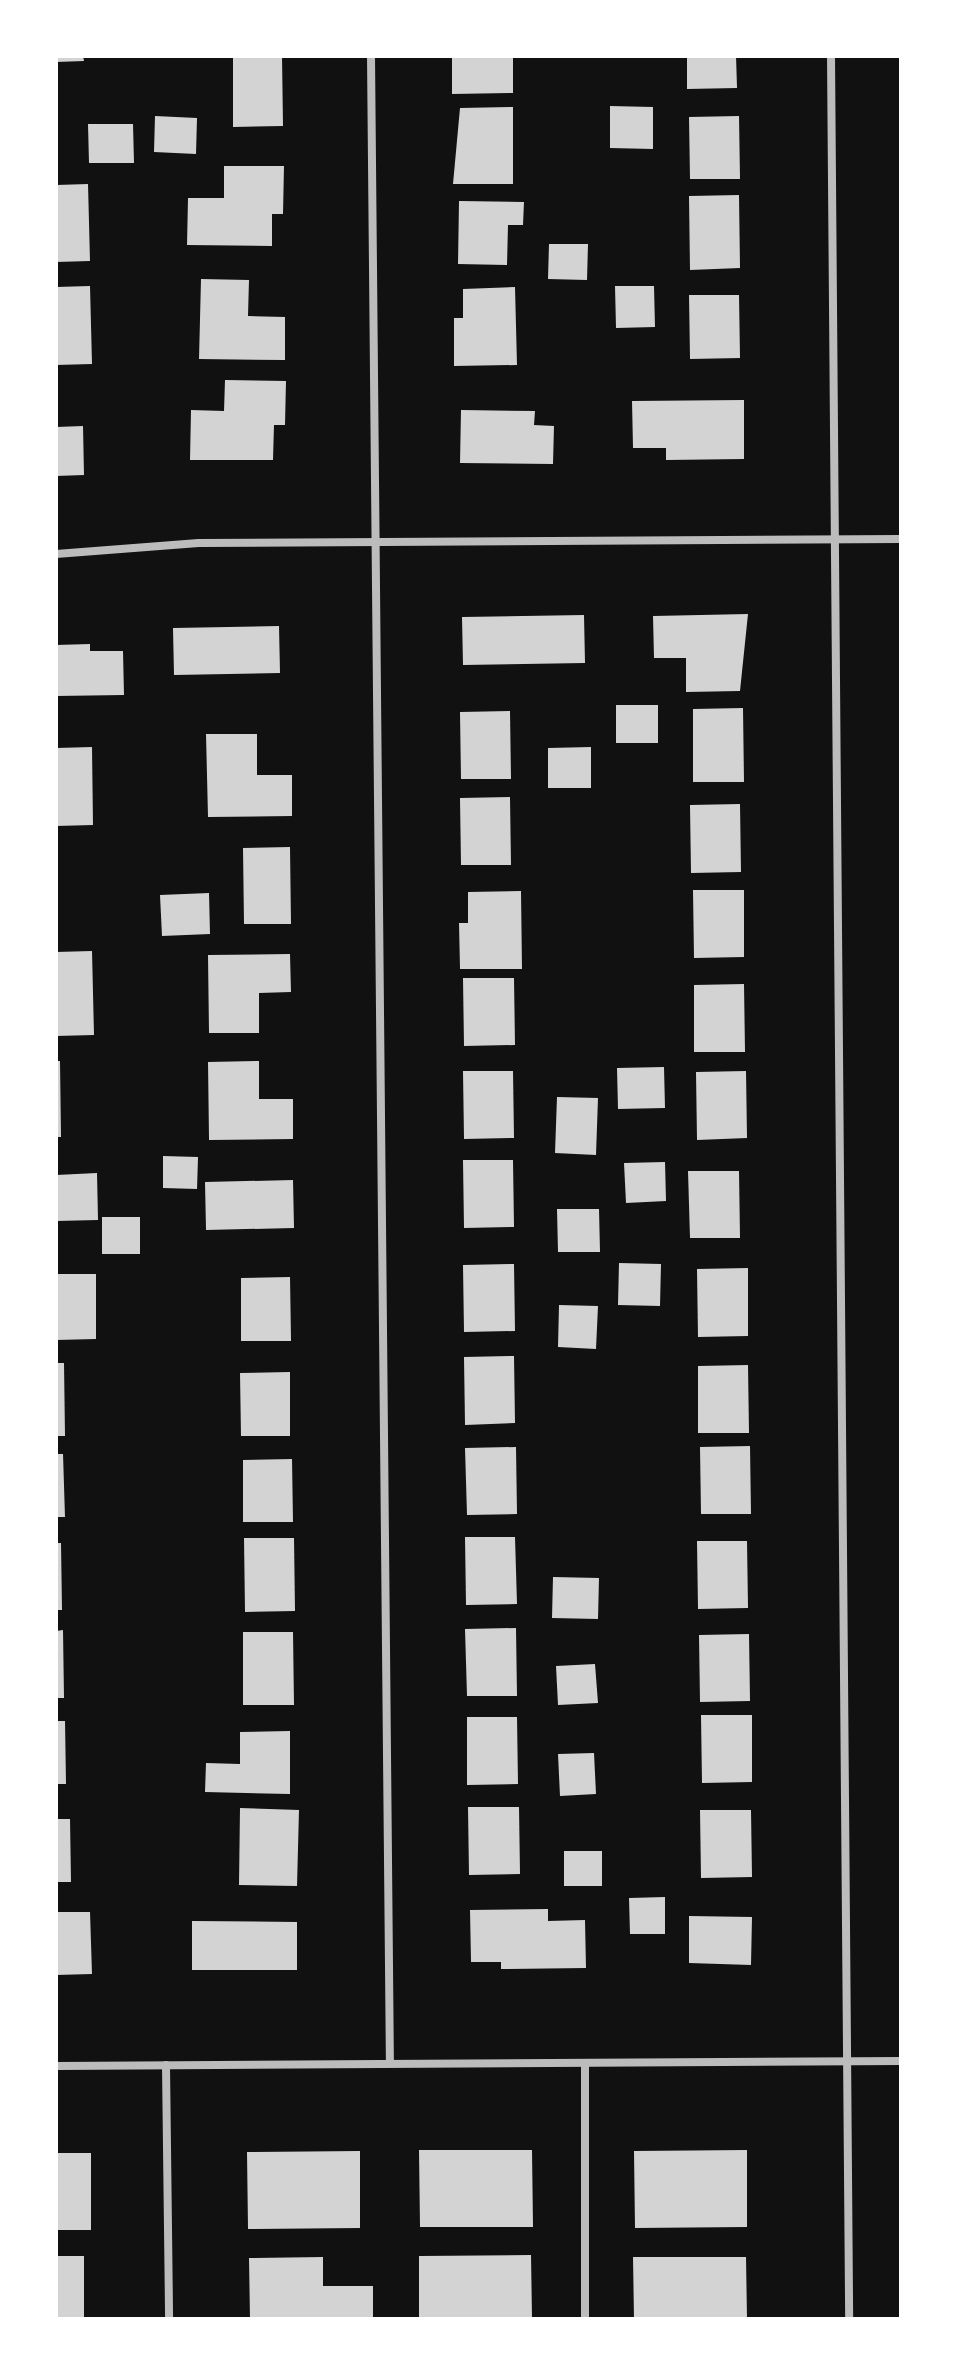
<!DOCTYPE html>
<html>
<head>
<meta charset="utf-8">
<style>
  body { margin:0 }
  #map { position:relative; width:957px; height:2375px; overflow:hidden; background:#111; font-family:"Varela Round",sans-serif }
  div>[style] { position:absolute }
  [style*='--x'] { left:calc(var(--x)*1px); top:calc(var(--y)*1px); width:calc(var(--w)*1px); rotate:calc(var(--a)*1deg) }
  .building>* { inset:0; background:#d3d3d3 }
  .minor>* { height:8px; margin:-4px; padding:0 4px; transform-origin:4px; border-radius:4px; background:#bcbcbc }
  span { translate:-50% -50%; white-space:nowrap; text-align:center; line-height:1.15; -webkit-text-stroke:6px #fff; paint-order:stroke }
  .frame { position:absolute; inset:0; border:58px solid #fff; pointer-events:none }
</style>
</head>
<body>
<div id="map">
  <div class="building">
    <i style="clip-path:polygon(56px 56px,83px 56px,84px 61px,56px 62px)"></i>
    <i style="clip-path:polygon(233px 56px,282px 56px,283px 126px,233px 127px)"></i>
    <i style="clip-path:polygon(452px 56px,513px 56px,513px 93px,452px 94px)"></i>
    <i style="clip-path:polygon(687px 56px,736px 56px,737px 88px,687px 89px)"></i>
    <i style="clip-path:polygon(610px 106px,653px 107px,653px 149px,610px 148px)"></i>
    <i style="clip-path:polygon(513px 107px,513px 184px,453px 184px,460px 108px)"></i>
    <i style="clip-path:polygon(155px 116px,197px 118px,196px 154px,154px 152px)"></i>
    <i style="clip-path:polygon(739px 116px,740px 179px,690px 179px,689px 117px)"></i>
    <i style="clip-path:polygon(88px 124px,133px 124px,134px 163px,89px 163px)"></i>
    <i style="clip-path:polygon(224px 166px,284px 166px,283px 214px,272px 214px,272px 246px,187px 245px,188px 198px,224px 198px)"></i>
    <i style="clip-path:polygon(88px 184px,90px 261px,56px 262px,56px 185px)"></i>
    <i style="clip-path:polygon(739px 195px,740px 268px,690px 270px,689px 196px)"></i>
    <i style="clip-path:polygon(459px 201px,524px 202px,523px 225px,508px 225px,507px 265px,458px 264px)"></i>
    <i style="clip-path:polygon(549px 244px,588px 244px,587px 280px,548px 279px)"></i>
    <i style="clip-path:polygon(201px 279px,249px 280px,248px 316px,285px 317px,285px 360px,199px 359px)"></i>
    <i style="clip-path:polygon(90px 286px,92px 364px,56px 365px,56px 287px)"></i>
    <i style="clip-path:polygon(615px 286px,654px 286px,655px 327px,616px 328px)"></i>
    <i style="clip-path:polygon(515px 287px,517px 365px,454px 366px,454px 318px,463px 318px,463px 289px)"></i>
    <i style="clip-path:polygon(689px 295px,739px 295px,740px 358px,690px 359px)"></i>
    <i style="clip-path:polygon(225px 380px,286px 381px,285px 425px,274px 425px,273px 460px,190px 460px,191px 410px,224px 411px)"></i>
    <i style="clip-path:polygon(744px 400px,744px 459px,666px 460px,666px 448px,633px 448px,632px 401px)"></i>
    <i style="clip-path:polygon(461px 410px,535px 411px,534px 425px,554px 426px,553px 464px,460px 463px)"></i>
    <i style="clip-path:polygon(83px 426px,84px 475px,56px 476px,56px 427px)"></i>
    <i style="clip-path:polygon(748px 614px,740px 691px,686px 692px,686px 658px,654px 658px,653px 616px)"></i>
    <i style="clip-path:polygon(584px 615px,585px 663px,463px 665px,462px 617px)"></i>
    <i style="clip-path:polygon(279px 626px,280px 673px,174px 675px,173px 628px)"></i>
    <i style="clip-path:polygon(90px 644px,90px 651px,123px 651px,124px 695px,56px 696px,56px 645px)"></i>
    <i style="clip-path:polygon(616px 705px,658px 705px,658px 743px,616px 743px)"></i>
    <i style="clip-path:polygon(743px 708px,744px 782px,693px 782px,693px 709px)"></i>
    <i style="clip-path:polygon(510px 711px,511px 779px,461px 779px,460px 712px)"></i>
    <i style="clip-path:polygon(206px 734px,257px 734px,257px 775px,292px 775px,292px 816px,208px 817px)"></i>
    <i style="clip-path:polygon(92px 747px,93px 825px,56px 826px,56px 748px)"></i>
    <i style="clip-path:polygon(591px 747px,591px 788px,548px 788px,548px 748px)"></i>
    <i style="clip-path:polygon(510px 797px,511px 865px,461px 865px,460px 798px)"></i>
    <i style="clip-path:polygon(740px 804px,741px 872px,691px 873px,690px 805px)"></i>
    <i style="clip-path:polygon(290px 847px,291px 924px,244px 924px,243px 848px)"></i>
    <i style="clip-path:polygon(693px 890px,744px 890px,744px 957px,694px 958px)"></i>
    <i style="clip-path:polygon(521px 891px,522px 969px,460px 969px,459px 923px,468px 923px,468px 892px)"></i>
    <i style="clip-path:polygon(209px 893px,210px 934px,162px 936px,160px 895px)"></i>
    <i style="clip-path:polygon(92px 951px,94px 1035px,56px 1036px,56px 952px)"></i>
    <i style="clip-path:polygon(290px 954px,291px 992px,259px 993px,259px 1033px,209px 1033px,208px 955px)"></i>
    <i style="clip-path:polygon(463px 978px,514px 978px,515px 1045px,464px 1046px)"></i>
    <i style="clip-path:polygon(744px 984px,745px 1052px,694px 1052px,694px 985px)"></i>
    <i style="clip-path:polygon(56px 1061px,60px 1061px,61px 1137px,56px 1137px)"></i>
    <i style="clip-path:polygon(259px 1061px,259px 1099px,293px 1099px,293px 1139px,209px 1140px,208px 1062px)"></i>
    <i style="clip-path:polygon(664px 1067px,665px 1108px,618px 1109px,617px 1068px)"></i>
    <i style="clip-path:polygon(463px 1071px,513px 1071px,514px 1138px,464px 1139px)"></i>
    <i style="clip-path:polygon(746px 1071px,747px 1138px,697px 1140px,696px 1072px)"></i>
    <i style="clip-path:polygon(557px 1097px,598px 1098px,596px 1155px,555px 1153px)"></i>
    <i style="clip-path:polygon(163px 1156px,198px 1157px,197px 1189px,163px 1188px)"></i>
    <i style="clip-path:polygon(463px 1160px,513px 1160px,514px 1227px,464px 1228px)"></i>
    <i style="clip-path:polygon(665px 1162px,666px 1201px,626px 1203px,624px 1163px)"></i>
    <i style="clip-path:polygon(688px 1171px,739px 1171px,740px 1238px,690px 1238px)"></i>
    <i style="clip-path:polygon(97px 1173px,98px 1220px,56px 1221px,56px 1175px)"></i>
    <i style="clip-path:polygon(293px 1180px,294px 1228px,206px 1230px,205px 1182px)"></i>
    <i style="clip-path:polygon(557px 1209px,599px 1209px,600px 1252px,558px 1252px)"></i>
    <i style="clip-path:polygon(102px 1217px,140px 1217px,140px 1254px,102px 1254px)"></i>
    <i style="clip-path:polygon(619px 1263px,661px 1264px,660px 1306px,618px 1305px)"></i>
    <i style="clip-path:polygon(514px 1264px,515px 1331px,464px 1332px,463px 1265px)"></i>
    <i style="clip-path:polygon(748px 1268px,748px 1336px,698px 1337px,697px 1269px)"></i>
    <i style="clip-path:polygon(56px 1274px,96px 1274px,96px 1339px,56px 1340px)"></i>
    <i style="clip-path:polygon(290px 1277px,291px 1341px,241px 1341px,241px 1278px)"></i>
    <i style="clip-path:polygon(559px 1305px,598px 1306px,596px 1349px,558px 1347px)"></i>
    <i style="clip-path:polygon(514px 1356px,515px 1423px,465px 1425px,464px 1357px)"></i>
    <i style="clip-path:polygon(56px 1363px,64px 1363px,65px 1436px,56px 1436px)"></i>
    <i style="clip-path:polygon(748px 1365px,749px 1433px,698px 1433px,698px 1366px)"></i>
    <i style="clip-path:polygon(290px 1372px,290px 1436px,241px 1436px,240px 1373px)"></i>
    <i style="clip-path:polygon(750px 1446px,751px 1514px,701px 1514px,700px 1447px)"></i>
    <i style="clip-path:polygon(516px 1447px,517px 1514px,467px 1515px,465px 1448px)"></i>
    <i style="clip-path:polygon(56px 1454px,63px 1454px,65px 1517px,56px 1517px)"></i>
    <i style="clip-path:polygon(292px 1459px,293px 1522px,243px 1522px,243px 1460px)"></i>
    <i style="clip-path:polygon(465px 1537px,515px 1537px,517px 1604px,466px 1605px)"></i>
    <i style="clip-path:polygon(244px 1538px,294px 1538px,295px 1611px,245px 1612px)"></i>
    <i style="clip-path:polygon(697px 1541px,747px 1541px,748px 1608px,698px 1609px)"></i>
    <i style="clip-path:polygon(56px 1543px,61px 1543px,62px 1610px,56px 1610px)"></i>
    <i style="clip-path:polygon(553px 1577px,599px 1578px,598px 1619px,552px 1618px)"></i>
    <i style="clip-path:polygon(516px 1628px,517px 1696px,467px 1696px,465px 1629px)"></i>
    <i style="clip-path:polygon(63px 1630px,64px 1698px,56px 1698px,56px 1631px)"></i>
    <i style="clip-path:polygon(243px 1632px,293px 1632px,294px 1705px,243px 1705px)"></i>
    <i style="clip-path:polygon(749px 1634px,750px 1701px,700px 1702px,699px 1635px)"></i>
    <i style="clip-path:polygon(595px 1664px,598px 1703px,558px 1705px,556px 1666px)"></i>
    <i style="clip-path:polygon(701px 1715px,752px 1715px,752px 1782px,702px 1783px)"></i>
    <i style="clip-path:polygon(467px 1717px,517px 1717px,518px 1784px,467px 1785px)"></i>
    <i style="clip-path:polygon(56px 1721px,65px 1721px,66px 1784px,56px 1784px)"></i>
    <i style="clip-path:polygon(290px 1731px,290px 1794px,205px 1792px,206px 1763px,240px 1764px,240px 1732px)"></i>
    <i style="clip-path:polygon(594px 1753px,596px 1794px,560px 1796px,558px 1754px)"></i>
    <i style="clip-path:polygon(468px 1807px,519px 1807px,520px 1874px,469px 1875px)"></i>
    <i style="clip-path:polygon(240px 1808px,299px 1810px,297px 1886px,239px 1885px)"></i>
    <i style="clip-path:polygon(700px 1810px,751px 1810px,752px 1877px,701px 1878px)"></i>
    <i style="clip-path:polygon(56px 1819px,70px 1819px,71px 1882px,56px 1882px)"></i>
    <i style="clip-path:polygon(564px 1851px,602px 1851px,602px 1886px,564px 1886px)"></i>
    <i style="clip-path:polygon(665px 1897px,665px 1934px,630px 1934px,629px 1898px)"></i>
    <i style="clip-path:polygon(548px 1909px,548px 1921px,585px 1920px,586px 1968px,501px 1969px,501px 1962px,471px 1962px,470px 1910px)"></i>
    <i style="clip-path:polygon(56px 1912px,90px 1912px,92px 1974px,56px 1975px)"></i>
    <i style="clip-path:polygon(689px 1916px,752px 1917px,751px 1965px,689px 1963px)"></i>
    <i style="clip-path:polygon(192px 1921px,297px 1922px,297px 1970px,192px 1970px)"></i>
    <i style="clip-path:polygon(419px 2150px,532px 2150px,533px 2227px,420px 2227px)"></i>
    <i style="clip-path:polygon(747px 2150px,747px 2227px,635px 2228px,634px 2151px)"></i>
    <i style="clip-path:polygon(360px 2151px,360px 2228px,248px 2229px,247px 2152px)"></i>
    <i style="clip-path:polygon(56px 2153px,91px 2153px,91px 2230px,56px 2230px)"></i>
    <i style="clip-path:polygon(531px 2255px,532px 2319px,419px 2319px,419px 2256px)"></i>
    <i style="clip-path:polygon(56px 2256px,84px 2256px,84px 2319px,56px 2319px)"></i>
    <i style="clip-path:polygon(323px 2257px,323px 2286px,373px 2286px,373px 2319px,250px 2319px,249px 2258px)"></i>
    <i style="clip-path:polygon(633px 2257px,746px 2257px,747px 2319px,634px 2319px)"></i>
  </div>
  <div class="minor">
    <i style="--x:371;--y:56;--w:2007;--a:89.46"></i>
    <i style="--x:831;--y:56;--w:2263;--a:89.54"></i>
    <i style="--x:56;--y:554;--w:143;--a:-4.4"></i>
    <i style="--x:199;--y:543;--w:702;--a:-0.33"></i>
    <i style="--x:166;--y:2065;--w:254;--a:89.3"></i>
    <i style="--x:56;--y:2066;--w:845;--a:-0.34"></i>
    <i style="--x:585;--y:2319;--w:256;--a:-90"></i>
  </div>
  <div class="frame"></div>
</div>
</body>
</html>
